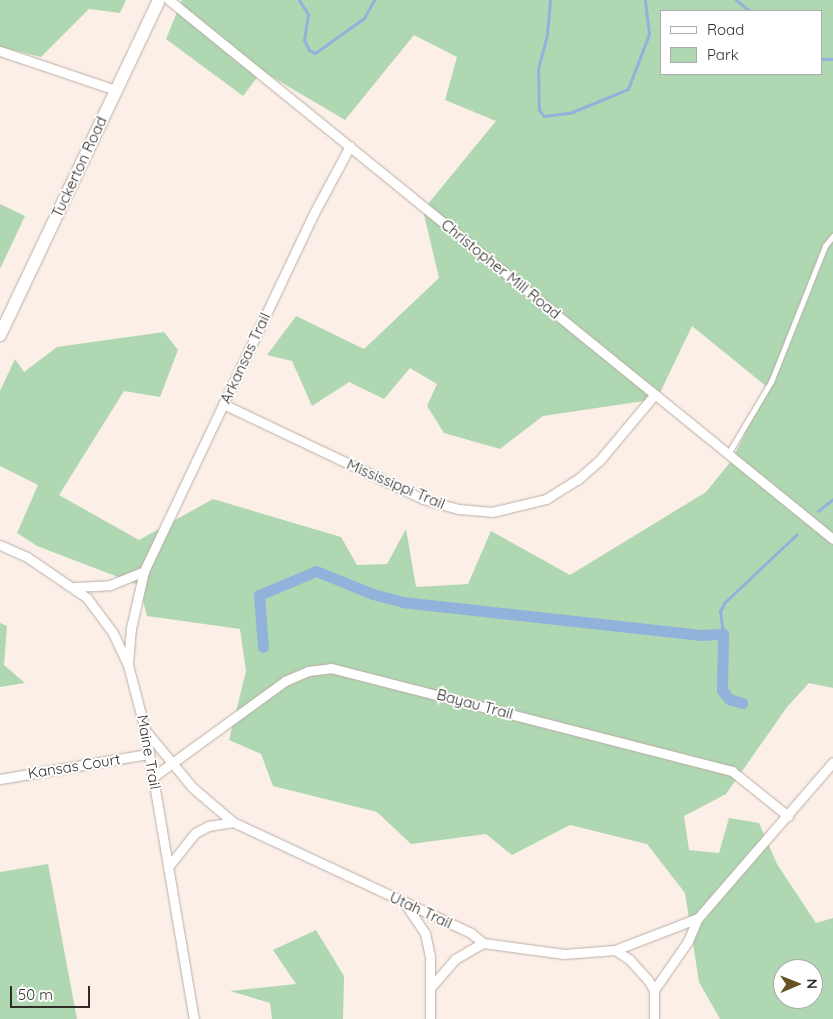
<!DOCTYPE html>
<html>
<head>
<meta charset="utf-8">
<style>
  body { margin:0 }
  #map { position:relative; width:833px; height:1019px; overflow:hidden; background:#fcefe7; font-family:Quicksand,sans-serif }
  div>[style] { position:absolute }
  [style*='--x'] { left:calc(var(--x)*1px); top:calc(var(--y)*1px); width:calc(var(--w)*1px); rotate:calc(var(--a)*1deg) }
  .green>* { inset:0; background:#afd7b2 }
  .stream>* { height:3px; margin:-1.5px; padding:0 1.5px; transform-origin:1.5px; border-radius:1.5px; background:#91b3db }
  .canal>* { height:11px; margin:-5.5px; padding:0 5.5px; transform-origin:5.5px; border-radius:5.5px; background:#91b3db }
  .roads { filter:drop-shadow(0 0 1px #baaea6) drop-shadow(0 0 1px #baaea6) }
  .service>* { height:4.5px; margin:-2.25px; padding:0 2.25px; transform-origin:2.25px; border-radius:2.25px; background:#fff }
  .minor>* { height:9px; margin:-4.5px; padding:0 4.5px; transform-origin:4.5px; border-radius:4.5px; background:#fff }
  .secondary>* { height:12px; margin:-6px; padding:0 6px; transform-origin:6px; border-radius:6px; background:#fff }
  span { translate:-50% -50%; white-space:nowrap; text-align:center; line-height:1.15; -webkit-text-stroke:4px #fff; paint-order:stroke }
  .street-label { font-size:15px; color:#302c28 }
  .legend { position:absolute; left:660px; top:10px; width:162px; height:65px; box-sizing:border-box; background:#fff; border:1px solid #acaba9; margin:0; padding:6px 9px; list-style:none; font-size:15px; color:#302c28 }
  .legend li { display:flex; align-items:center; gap:10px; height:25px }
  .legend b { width:25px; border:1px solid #acaba9 }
  .north { position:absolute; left:773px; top:959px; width:50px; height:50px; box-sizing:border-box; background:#fff; border:1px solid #acaba9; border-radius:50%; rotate:89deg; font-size:14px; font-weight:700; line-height:20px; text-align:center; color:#302c28 }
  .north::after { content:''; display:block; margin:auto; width:18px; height:22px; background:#655422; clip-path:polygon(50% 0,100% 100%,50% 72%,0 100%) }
  .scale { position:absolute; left:10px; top:986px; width:80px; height:22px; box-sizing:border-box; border:2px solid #302c28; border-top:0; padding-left:6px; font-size:15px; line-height:18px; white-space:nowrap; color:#302c28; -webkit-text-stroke:4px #fff; paint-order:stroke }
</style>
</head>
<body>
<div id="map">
  <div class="green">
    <i style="clip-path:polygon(0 0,126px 0,120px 13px,89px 9px,41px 57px,0 47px)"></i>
    <i style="clip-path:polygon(evenodd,182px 0,833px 0,833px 688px,809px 683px,787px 707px,726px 794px,684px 816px,689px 850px,719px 853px,729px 818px,759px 823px,777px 864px,816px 923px,833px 918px,833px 1019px,720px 1019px,699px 982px,685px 893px,647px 844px,570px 825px,512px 855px,486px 834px,411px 844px,377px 812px,273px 786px,261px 754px,229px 740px,246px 671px,240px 629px,147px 616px,139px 585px,37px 546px,17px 533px,38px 485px,0 466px,0 391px,15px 359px,24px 372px,57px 347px,164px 332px,178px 350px,160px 397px,124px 391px,59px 495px,139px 540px,213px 499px,341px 537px,357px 565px,387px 564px,406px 529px,416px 587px,468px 584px,491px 531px,570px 575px,706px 492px,732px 460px,767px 387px,692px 326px,657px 399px,543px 416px,500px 449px,444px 433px,427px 406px,437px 384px,410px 368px,384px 399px,349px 382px,312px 406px,292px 361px,267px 355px,296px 316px,364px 349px,439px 278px,423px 210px,496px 121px,445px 100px,457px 57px,414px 35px,345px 120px,262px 71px,243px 96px,166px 39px,182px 0,662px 11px,822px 11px,822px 74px,662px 74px,662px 11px,182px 0,783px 969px,813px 969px,813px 999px,783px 999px,783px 969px)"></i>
    <i style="clip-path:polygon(0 204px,25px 216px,0 269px)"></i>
    <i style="clip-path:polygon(0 623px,7px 626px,4px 665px,25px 683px,0 687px)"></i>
    <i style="clip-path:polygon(48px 864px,77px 1019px,0 1019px,0 872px)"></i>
    <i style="clip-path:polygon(316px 930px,344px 976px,343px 1019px,272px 1019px,270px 1003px,230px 991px,296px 984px,273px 950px)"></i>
  </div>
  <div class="stream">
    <i style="--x:299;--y:0;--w:17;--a:57"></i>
    <i style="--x:308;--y:14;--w:26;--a:99"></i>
    <i style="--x:304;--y:40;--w:11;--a:63"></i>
    <i style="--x:309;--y:50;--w:7;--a:27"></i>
    <i style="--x:315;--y:53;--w:60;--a:-35.5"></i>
    <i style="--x:364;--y:18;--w:21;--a:-61"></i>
    <i style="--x:550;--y:0;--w:35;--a:95"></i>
    <i style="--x:547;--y:35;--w:35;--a:105"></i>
    <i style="--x:538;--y:69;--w:41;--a:88.6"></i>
    <i style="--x:539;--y:110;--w:8;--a:50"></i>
    <i style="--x:544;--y:116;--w:26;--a:-7"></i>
    <i style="--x:570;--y:113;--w:63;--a:-22.5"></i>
    <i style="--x:628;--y:89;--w:59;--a:-69.1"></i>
    <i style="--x:649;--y:34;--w:34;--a:-97"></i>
    <i style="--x:736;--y:0;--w:18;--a:38"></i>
    <i style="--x:822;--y:59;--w:11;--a:0"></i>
    <i style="--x:818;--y:511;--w:19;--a:-39"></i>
    <i style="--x:723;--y:634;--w:23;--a:-97"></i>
    <i style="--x:720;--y:611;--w:9;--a:-63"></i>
    <i style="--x:724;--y:603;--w:100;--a:-43.4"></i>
  </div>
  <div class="canal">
    <i style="--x:263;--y:647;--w:52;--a:-94.4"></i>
    <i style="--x:259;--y:595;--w:62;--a:-22.8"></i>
    <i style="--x:316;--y:571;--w:61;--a:22"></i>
    <i style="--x:373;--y:594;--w:30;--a:15"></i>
    <i style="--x:402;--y:602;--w:301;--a:6.3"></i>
    <i style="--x:701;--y:635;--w:22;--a:-3"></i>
    <i style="--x:723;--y:634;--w:56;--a:91"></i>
    <i style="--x:722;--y:690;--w:11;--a:52"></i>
    <i style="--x:729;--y:699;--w:14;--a:17"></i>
  </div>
  <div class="roads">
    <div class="service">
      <i style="--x:728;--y:454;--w:84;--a:-59.2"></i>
      <i style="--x:771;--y:382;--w:146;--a:-68.3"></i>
      <i style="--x:825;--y:246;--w:13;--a:-51"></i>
    </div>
    <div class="minor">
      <i style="--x:169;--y:0;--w:855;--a:39.07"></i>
      <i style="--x:0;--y:51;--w:122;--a:18.6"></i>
      <i style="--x:223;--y:404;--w:221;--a:25.4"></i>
      <i style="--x:423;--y:499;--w:37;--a:16"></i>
      <i style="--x:459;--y:509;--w:33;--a:5"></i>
      <i style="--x:492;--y:512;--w:56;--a:-13.5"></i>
      <i style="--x:546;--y:499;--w:36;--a:-32"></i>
      <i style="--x:577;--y:480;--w:29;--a:-41"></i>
      <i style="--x:599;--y:461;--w:87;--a:-50.1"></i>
      <i style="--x:0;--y:545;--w:30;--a:24"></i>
      <i style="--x:27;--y:557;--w:73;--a:34.3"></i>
      <i style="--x:87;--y:598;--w:44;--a:53.4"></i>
      <i style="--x:113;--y:633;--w:35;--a:65"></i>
      <i style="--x:128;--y:665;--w:67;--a:75.3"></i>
      <i style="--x:145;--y:730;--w:293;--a:80.4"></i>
      <i style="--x:144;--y:571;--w:396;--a:-64.6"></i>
      <i style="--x:314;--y:213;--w:76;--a:-61.8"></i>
      <i style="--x:75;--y:587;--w:35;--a:-3"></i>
      <i style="--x:110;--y:585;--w:37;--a:-22"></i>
      <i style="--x:144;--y:571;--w:58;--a:102.8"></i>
      <i style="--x:131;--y:628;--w:37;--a:95"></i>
      <i style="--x:145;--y:730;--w:75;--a:50.4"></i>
      <i style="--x:193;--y:788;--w:52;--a:40.4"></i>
      <i style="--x:233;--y:822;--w:263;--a:25"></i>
      <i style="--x:471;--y:933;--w:16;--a:40"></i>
      <i style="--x:483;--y:943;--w:82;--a:7.7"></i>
      <i style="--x:564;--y:954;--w:51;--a:-4.5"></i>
      <i style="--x:615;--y:950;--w:89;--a:-21.1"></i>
      <i style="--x:698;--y:918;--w:206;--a:-49.1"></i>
      <i style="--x:153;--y:777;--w:163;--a:-36"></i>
      <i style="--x:285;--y:681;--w:25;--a:-23"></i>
      <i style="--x:308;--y:671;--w:23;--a:-7"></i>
      <i style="--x:331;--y:668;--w:414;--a:14.4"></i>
      <i style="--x:732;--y:771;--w:72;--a:38.8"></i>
      <i style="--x:0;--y:779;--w:150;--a:-9.6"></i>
      <i style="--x:168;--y:867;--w:43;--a:-51.5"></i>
      <i style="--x:195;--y:833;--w:15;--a:-28"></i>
      <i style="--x:208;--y:826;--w:25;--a:-9"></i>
      <i style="--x:406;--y:905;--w:34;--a:56"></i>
      <i style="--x:425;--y:933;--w:24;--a:78"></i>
      <i style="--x:430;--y:956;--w:32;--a:90"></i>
      <i style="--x:615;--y:950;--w:17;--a:33"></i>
      <i style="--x:629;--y:959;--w:28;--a:48"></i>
      <i style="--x:648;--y:980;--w:12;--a:59"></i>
      <i style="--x:654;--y:990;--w:29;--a:90"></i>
      <i style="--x:654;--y:990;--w:60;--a:-55.2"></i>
      <i style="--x:688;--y:941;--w:25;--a:-67"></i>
      <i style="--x:430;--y:1019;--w:31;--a:-90"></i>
      <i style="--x:430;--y:988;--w:38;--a:-49"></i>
      <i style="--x:455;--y:959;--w:32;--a:-30"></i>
    </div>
    <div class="secondary">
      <i style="--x:0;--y:335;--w:371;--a:-64.6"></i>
    </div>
  </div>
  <div class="street-label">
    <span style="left:79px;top:167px;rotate:-65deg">Tuckerton Road</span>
    <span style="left:501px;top:269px;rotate:39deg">Christopher Mill Road</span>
    <span style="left:245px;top:358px;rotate:-65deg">Arkansas Trail</span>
    <span style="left:396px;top:484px;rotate:23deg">Mississippi Trail</span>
    <span style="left:475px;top:704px;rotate:15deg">Bayau Trail</span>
    <span style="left:149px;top:752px;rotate:80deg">Maine Trail</span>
    <span style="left:74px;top:766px;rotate:-9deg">Kansas Court</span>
    <span style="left:421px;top:910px;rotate:25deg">Utah Trail</span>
  </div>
  <ul class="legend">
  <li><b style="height:6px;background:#fff"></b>Road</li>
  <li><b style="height:14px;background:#afd7b2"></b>Park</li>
  </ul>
  <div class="north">N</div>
  <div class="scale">50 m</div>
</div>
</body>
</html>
